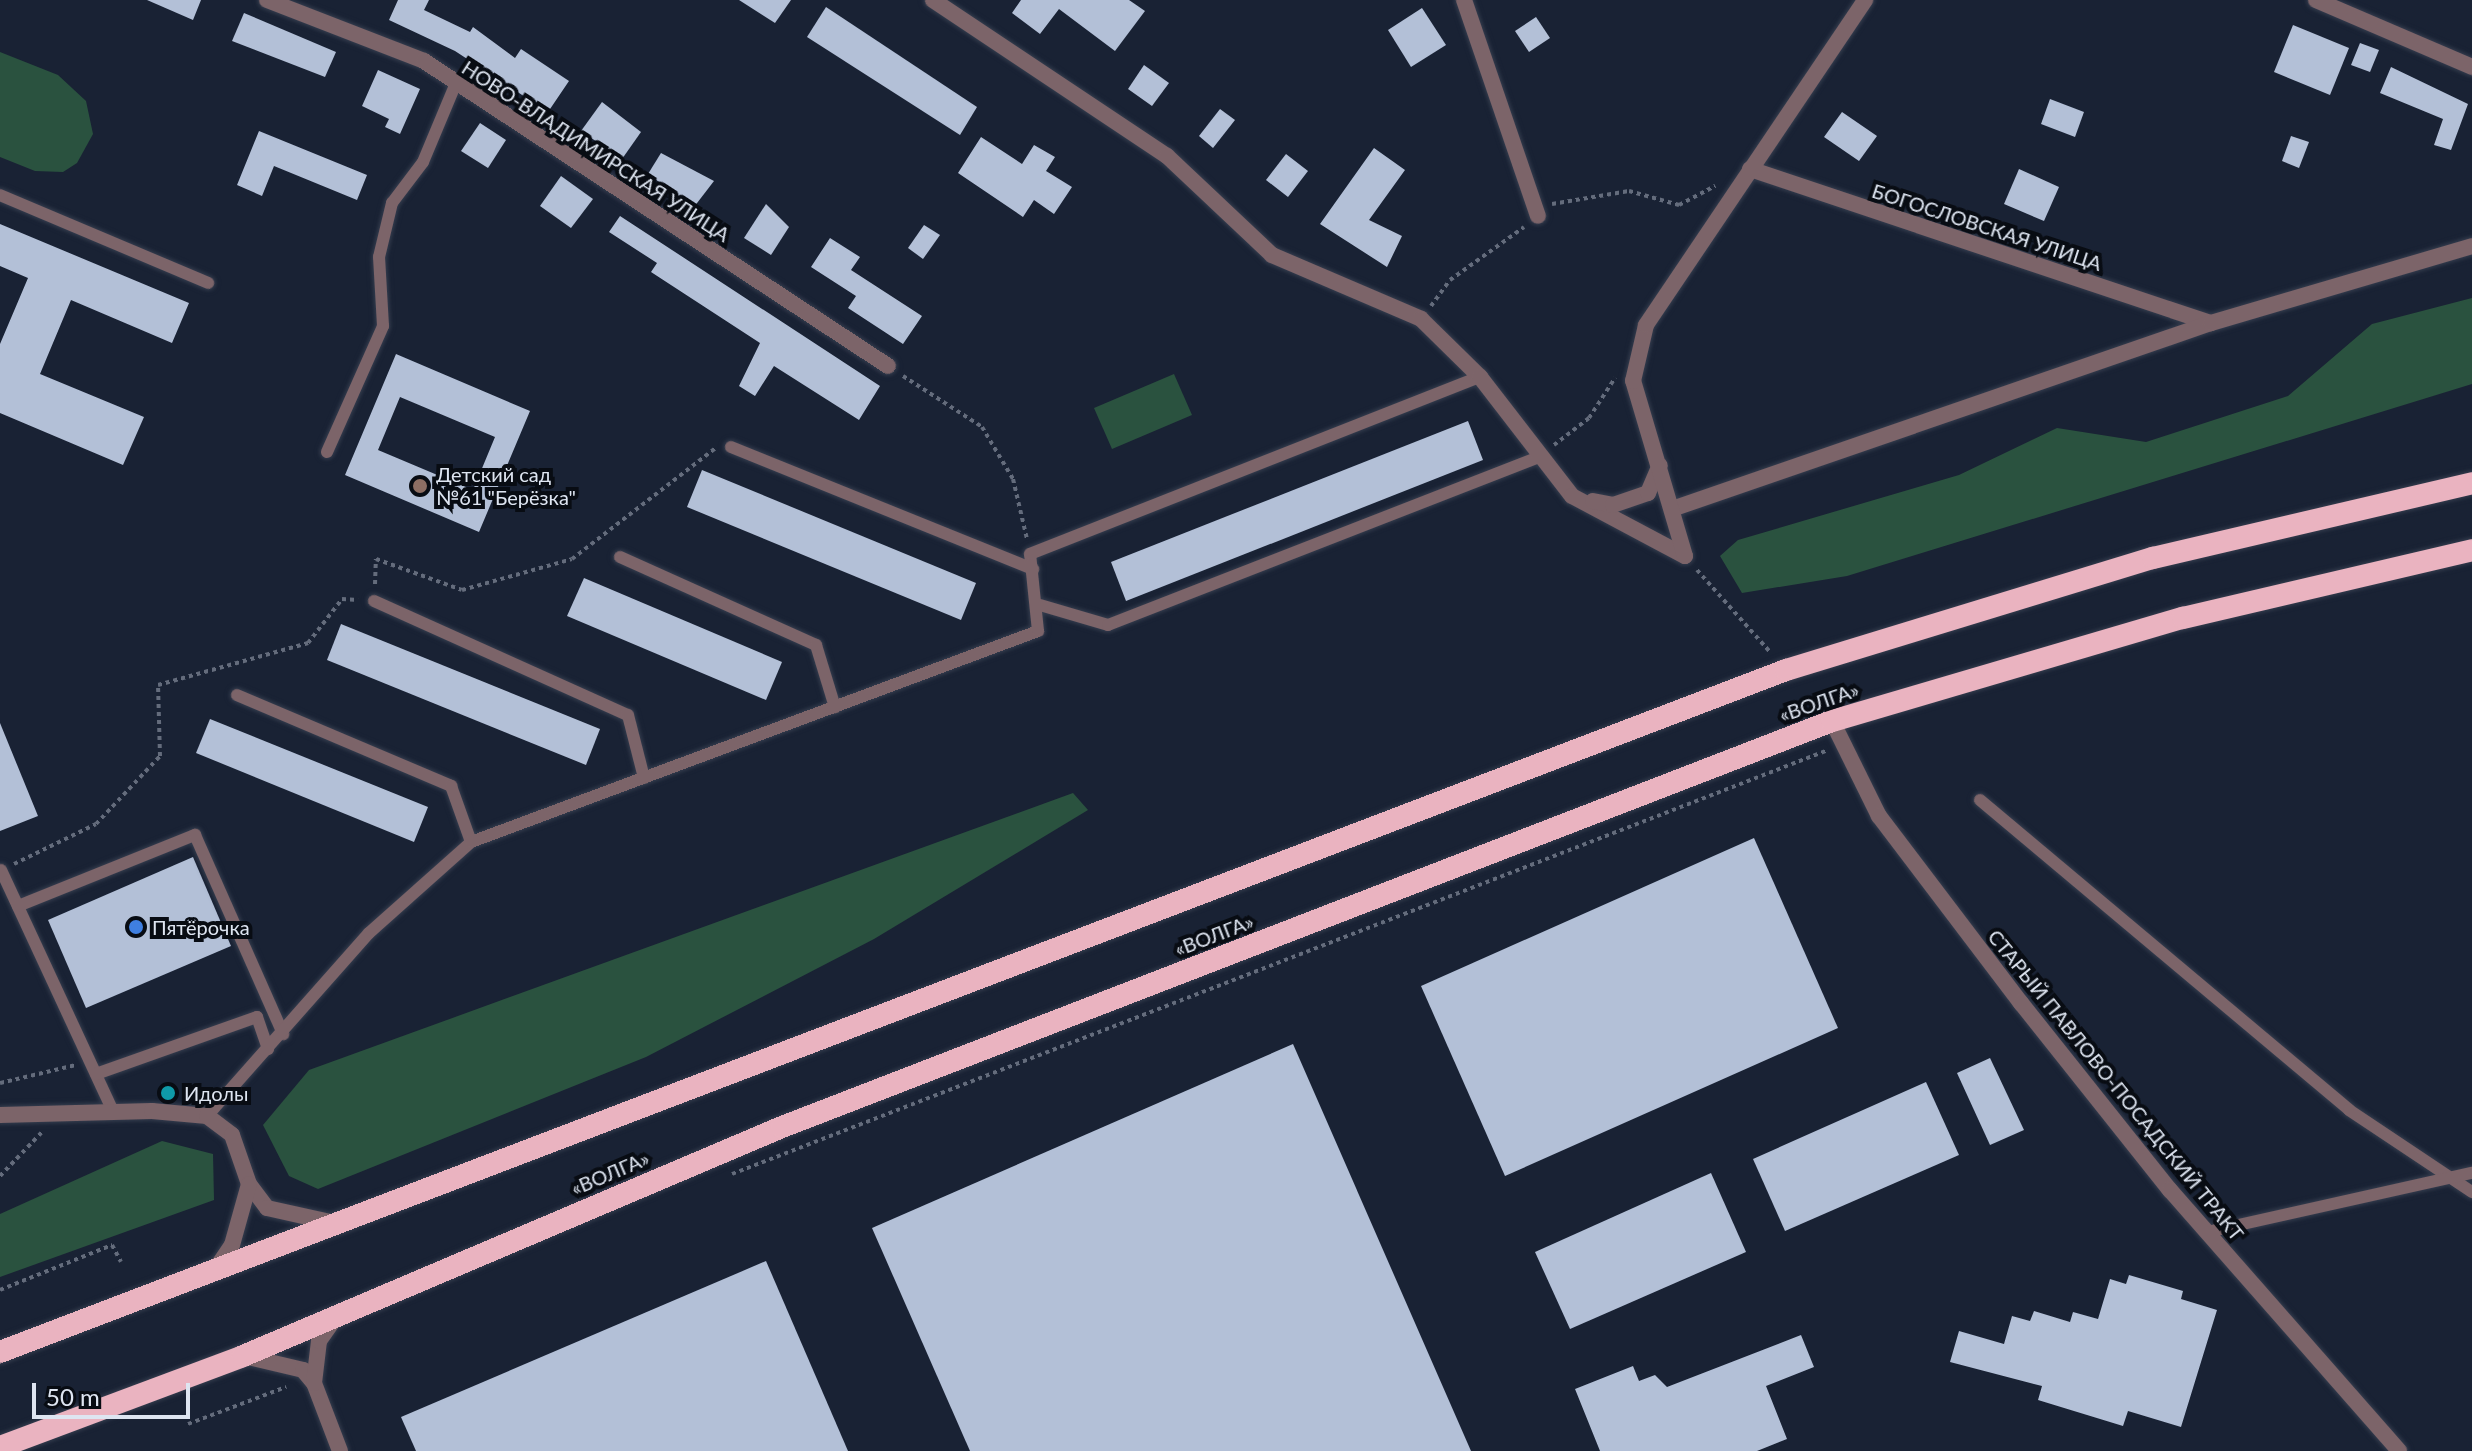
<!DOCTYPE html>
<html>
<head>
<meta charset="utf-8">
<style>
  body { margin:0 }
  #map { position:relative; width:2472px; height:1451px; overflow:hidden; background:#192234; font-family:Lato,sans-serif }
  div>[style] { position:absolute }
  [style*='--x'] { left:calc(var(--x)*1px); top:calc(var(--y)*1px); width:calc(var(--w)*1px); rotate:calc(var(--a)*1deg) }
  .green>* { inset:0; background:#2a523f }
  .building>* { inset:0; background:#b3c0d7 }
  .path>* { height:4px; margin-top:-2px; transform-origin:0; background:repeating-linear-gradient(90deg,#646c7c 0 4px,transparent 0 8px) }
  .roads { filter:drop-shadow(0 0 2px #353d4e) drop-shadow(0 0 2px #353d4e) }
  .service>* { height:12px; margin:-6px; padding:0 6px; transform-origin:6px; border-radius:6px; background:#7c6469 }
  .minor>* { height:16px; margin:-8px; padding:0 8px; transform-origin:8px; border-radius:8px; background:#7c6469 }
  .tertiary>* { height:16px; margin:-8px; padding:0 8px; transform-origin:8px; border-radius:8px; background:#7c6469 }
  .trunk>* { height:22px; margin:-11px; padding:0 11px; transform-origin:11px; border-radius:11px; background:#eab3c0 }
  .dots>* { width:22px; height:22px; translate:-50% -50%; box-sizing:border-box; border:4px solid #080c13; border-radius:50% }
  span { translate:-50% -50%; white-space:nowrap; text-align:center; line-height:1.15; -webkit-text-stroke:8px #080c13; paint-order:stroke }
  .street-label { font-size:20px; color:#dee5f1 }
  .poi-label { font-size:20px; color:#dee5f1 }
  .left { translate:0 -50%; text-align:left }
  .scale { position:absolute; left:32px; top:1383px; width:158px; height:36px; box-sizing:border-box; border:4px solid #dee5f1; border-top:0; padding-left:10px; font-size:24px; line-height:28px; white-space:nowrap; color:#dee5f1; -webkit-text-stroke:6px #080c13; paint-order:stroke }
</style>
</head>
<body>
<div id="map">
  <div class="green">
    <i style="clip-path:polygon(0 52px,58px 75px,86px 101px,93px 134px,77px 163px,63px 172px,35px 171px,0 157px)"></i>
    <i style="clip-path:polygon(2472px 298px,2472px 384px,1847px 576px,1742px 593px,1720px 556px,1738px 540px,1959px 475px,2057px 428px,2146px 442px,2288px 396px,2372px 324px)"></i>
    <i style="clip-path:polygon(1174px 374px,1192px 415px,1112px 449px,1094px 408px)"></i>
    <i style="clip-path:polygon(1073px 793px,1088px 810px,874px 939px,646px 1057px,318px 1189px,289px 1176px,263px 1125px,309px 1070px)"></i>
    <i style="clip-path:polygon(162px 1141px,213px 1154px,214px 1200px,0 1277px,0 1214px)"></i>
  </div>
  <div class="building">
    <i style="clip-path:polygon(147px 0,201px 0,193px 20px)"></i>
    <i style="clip-path:polygon(398px 0,429px 0,424px 10px,470px 32px,473px 27px,515px 58px,521px 49px,569px 81px,548px 112px,455px 51px,389px 20px)"></i>
    <i style="clip-path:polygon(739px 0,791px 0,775px 23px)"></i>
    <i style="clip-path:polygon(1021px 0,1129px 0,1145px 11px,1115px 51px,1059px 9px,1040px 34px,1012px 13px)"></i>
    <i style="clip-path:polygon(826px 7px,977px 107px,960px 135px,807px 37px)"></i>
    <i style="clip-path:polygon(1422px 8px,1446px 45px,1411px 67px,1388px 30px)"></i>
    <i style="clip-path:polygon(244px 13px,336px 52px,325px 77px,232px 41px)"></i>
    <i style="clip-path:polygon(1536px 17px,1550px 38px,1529px 52px,1515px 31px)"></i>
    <i style="clip-path:polygon(2293px 25px,2349px 48px,2330px 95px,2274px 72px)"></i>
    <i style="clip-path:polygon(2360px 43px,2379px 50px,2370px 72px,2351px 65px)"></i>
    <i style="clip-path:polygon(1144px 65px,1169px 83px,1152px 106px,1128px 89px)"></i>
    <i style="clip-path:polygon(2391px 67px,2468px 104px,2451px 150px,2434px 145px,2443px 119px,2380px 93px)"></i>
    <i style="clip-path:polygon(378px 70px,420px 89px,400px 134px,385px 127px,389px 119px,362px 106px)"></i>
    <i style="clip-path:polygon(2050px 99px,2084px 112px,2075px 137px,2041px 124px)"></i>
    <i style="clip-path:polygon(602px 102px,641px 132px,622px 159px,581px 131px)"></i>
    <i style="clip-path:polygon(1220px 109px,1235px 120px,1213px 148px,1199px 136px)"></i>
    <i style="clip-path:polygon(1842px 112px,1877px 136px,1859px 161px,1824px 137px)"></i>
    <i style="clip-path:polygon(480px 123px,506px 140px,488px 168px,461px 151px)"></i>
    <i style="clip-path:polygon(259px 131px,367px 175px,357px 200px,274px 166px,262px 196px,237px 185px)"></i>
    <i style="clip-path:polygon(2291px 136px,2309px 142px,2299px 168px,2282px 161px)"></i>
    <i style="clip-path:polygon(981px 137px,1022px 164px,1034px 145px,1055px 157px,1046px 171px,1072px 187px,1054px 214px,1034px 200px,1023px 217px,958px 173px)"></i>
    <i style="clip-path:polygon(1374px 148px,1405px 170px,1369px 220px,1402px 236px,1387px 267px,1320px 224px)"></i>
    <i style="clip-path:polygon(661px 153px,714px 181px,694px 207px,648px 174px)"></i>
    <i style="clip-path:polygon(1286px 154px,1308px 171px,1288px 197px,1266px 180px)"></i>
    <i style="clip-path:polygon(2019px 169px,2059px 187px,2044px 221px,2004px 204px)"></i>
    <i style="clip-path:polygon(561px 176px,593px 199px,571px 228px,540px 206px)"></i>
    <i style="clip-path:polygon(766px 204px,789px 227px,771px 255px,744px 238px)"></i>
    <i style="clip-path:polygon(620px 216px,880px 386px,859px 420px,774px 366px,755px 396px,739px 386px,760px 343px,651px 272px,657px 263px,609px 232px)"></i>
    <i style="clip-path:polygon(0 224px,189px 303px,172px 343px,71px 300px,40px 374px,144px 417px,123px 465px,0 413px,0 344px,28px 278px,0 266px)"></i>
    <i style="clip-path:polygon(924px 225px,940px 235px,923px 259px,908px 248px)"></i>
    <i style="clip-path:polygon(830px 238px,860px 257px,851px 270px,922px 316px,903px 344px,848px 308px,856px 296px,811px 267px)"></i>
    <i style="clip-path:polygon(evenodd,396px 354px,530px 411px,479px 532px,345px 475px,396px 354px,400px 397px,495px 437px,473px 490px,378px 450px,400px 397px)"></i>
    <i style="clip-path:polygon(1468px 421px,1483px 460px,1126px 601px,1111px 562px)"></i>
    <i style="clip-path:polygon(702px 470px,976px 583px,961px 620px,687px 507px)"></i>
    <i style="clip-path:polygon(584px 578px,782px 662px,766px 700px,567px 616px)"></i>
    <i style="clip-path:polygon(341px 624px,600px 729px,586px 765px,327px 660px)"></i>
    <i style="clip-path:polygon(210px 719px,428px 807px,414px 842px,196px 753px)"></i>
    <i style="clip-path:polygon(0 723px,38px 816px,0 831px)"></i>
    <i style="clip-path:polygon(1754px 838px,1838px 1028px,1505px 1176px,1421px 986px)"></i>
    <i style="clip-path:polygon(193px 857px,231px 946px,86px 1008px,48px 920px)"></i>
    <i style="clip-path:polygon(1293px 1044px,1471px 1451px,970px 1451px,872px 1228px)"></i>
    <i style="clip-path:polygon(1990px 1058px,2024px 1130px,1990px 1145px,1957px 1073px)"></i>
    <i style="clip-path:polygon(1926px 1082px,1959px 1155px,1785px 1231px,1753px 1159px)"></i>
    <i style="clip-path:polygon(1711px 1173px,1746px 1252px,1570px 1329px,1535px 1252px)"></i>
    <i style="clip-path:polygon(766px 1261px,848px 1451px,416px 1451px,401px 1417px)"></i>
    <i style="clip-path:polygon(2129px 1275px,2183px 1291px,2181px 1299px,2217px 1310px,2181px 1427px,2128px 1411px,2123px 1426px,2038px 1400px,2042px 1386px,1950px 1362px,1959px 1331px,2004px 1344px,2012px 1316px,2030px 1321px,2034px 1311px,2070px 1322px,2073px 1312px,2098px 1319px,2110px 1279px,2126px 1284px)"></i>
    <i style="clip-path:polygon(1801px 1335px,1814px 1367px,1766px 1386px,1787px 1439px,1757px 1451px,1600px 1451px,1575px 1389px,1633px 1366px,1639px 1381px,1655px 1375px,1667px 1387px)"></i>
  </div>
  <div class="path">
    <i style="--x:1552;--y:204;--w:78;--a:-9.6"></i>
    <i style="--x:1629;--y:191;--w:52;--a:15.6"></i>
    <i style="--x:1679;--y:205;--w:41;--a:-27.8"></i>
    <i style="--x:1431;--y:306;--w:32;--a:-54"></i>
    <i style="--x:1450;--y:280;--w:91;--a:-35.6"></i>
    <i style="--x:903;--y:376;--w:94;--a:32.8"></i>
    <i style="--x:982;--y:427;--w:61;--a:59.2"></i>
    <i style="--x:1013;--y:479;--w:62;--a:76.9"></i>
    <i style="--x:1554;--y:445;--w:44;--a:-37.6"></i>
    <i style="--x:1589;--y:418;--w:48;--a:-57"></i>
    <i style="--x:1697;--y:570;--w:111;--a:48.3"></i>
    <i style="--x:375;--y:584;--w:25;--a:-88"></i>
    <i style="--x:376;--y:559;--w:91;--a:19.8"></i>
    <i style="--x:462;--y:590;--w:114;--a:-15.7"></i>
    <i style="--x:572;--y:559;--w:183;--a:-37.7"></i>
    <i style="--x:14;--y:864;--w:91;--a:-26"></i>
    <i style="--x:96;--y:824;--w:93;--a:-46.7"></i>
    <i style="--x:160;--y:756;--w:71;--a:-91.6"></i>
    <i style="--x:158;--y:685;--w:156;--a:-15.6"></i>
    <i style="--x:308;--y:643;--w:56;--a:-52.3"></i>
    <i style="--x:342;--y:599;--w:16;--a:4"></i>
    <i style="--x:0;--y:1083;--w:78;--a:-13.3"></i>
    <i style="--x:732;--y:1174;--w:1175;--a:-21.15"></i>
    <i style="--x:0;--y:1176;--w:61;--a:-46.3"></i>
    <i style="--x:0;--y:1290;--w:121;--a:-21.9"></i>
    <i style="--x:112;--y:1245;--w:19;--a:62"></i>
    <i style="--x:188;--y:1424;--w:105;--a:-20.7"></i>
  </div>
  <div class="roads">
    <div class="service">
      <i style="--x:0;--y:195;--w:226;--a:22.9"></i>
      <i style="--x:731;--y:447;--w:326;--a:22"></i>
      <i style="--x:327;--y:452;--w:138;--a:-66"></i>
      <i style="--x:383;--y:326;--w:69;--a:-93.3"></i>
      <i style="--x:379;--y:257;--w:56;--a:-76.5"></i>
      <i style="--x:392;--y:203;--w:51;--a:-52.9"></i>
      <i style="--x:423;--y:162;--w:86;--a:-67.3"></i>
      <i style="--x:620;--y:557;--w:215;--a:24.2"></i>
      <i style="--x:816;--y:645;--w:65;--a:73"></i>
      <i style="--x:374;--y:601;--w:278;--a:24.2"></i>
      <i style="--x:628;--y:715;--w:65;--a:75.7"></i>
      <i style="--x:1040;--y:605;--w:71;--a:16.4"></i>
      <i style="--x:1108;--y:625;--w:465;--a:-21.3"></i>
      <i style="--x:237;--y:695;--w:233;--a:23"></i>
      <i style="--x:451;--y:786;--w:59;--a:70.3"></i>
      <i style="--x:1980;--y:800;--w:482;--a:40"></i>
      <i style="--x:2349;--y:1110;--w:148;--a:33.7"></i>
      <i style="--x:1;--y:870;--w:268;--a:65.1"></i>
      <i style="--x:18;--y:906;--w:191;--a:-21.9"></i>
      <i style="--x:195;--y:835;--w:218;--a:66.1"></i>
      <i style="--x:96;--y:1074;--w:171;--a:-19.5"></i>
      <i style="--x:257;--y:1017;--w:34;--a:71"></i>
      <i style="--x:207;--y:1116;--w:244;--a:-48.5"></i>
      <i style="--x:369;--y:933;--w:137;--a:-41.7"></i>
      <i style="--x:471;--y:842;--w:605;--a:-20.41"></i>
      <i style="--x:1038;--y:631;--w:77;--a:-95.9"></i>
      <i style="--x:1030;--y:554;--w:484;--a:-21.5"></i>
      <i style="--x:2207;--y:1232;--w:271;--a:-12.6"></i>
    </div>
    <div class="minor">
      <i style="--x:267;--y:0;--w:168;--a:21.2"></i>
      <i style="--x:424;--y:61;--w:555;--a:33.32"></i>
      <i style="--x:933;--y:0;--w:281;--a:33.7"></i>
      <i style="--x:1167;--y:156;--w:144;--a:43.3"></i>
      <i style="--x:1272;--y:255;--w:162;--a:23.2"></i>
      <i style="--x:1421;--y:319;--w:83;--a:44.5"></i>
      <i style="--x:1480;--y:377;--w:150;--a:52.3"></i>
      <i style="--x:1572;--y:496;--w:128;--a:28"></i>
      <i style="--x:1464;--y:0;--w:228;--a:71.1"></i>
      <i style="--x:2316;--y:0;--w:170;--a:23.2"></i>
      <i style="--x:1750;--y:169;--w:486;--a:18.5"></i>
      <i style="--x:1593;--y:501;--w:20;--a:11"></i>
      <i style="--x:1613;--y:505;--w:37;--a:-19"></i>
      <i style="--x:1648;--y:493;--w:30;--a:-67"></i>
      <i style="--x:1672;--y:509;--w:570;--a:-19.04"></i>
      <i style="--x:2211;--y:323;--w:272;--a:-16.4"></i>
      <i style="--x:1685;--y:556;--w:183;--a:-106.5"></i>
      <i style="--x:1633;--y:381;--w:57;--a:-76.9"></i>
      <i style="--x:1646;--y:325;--w:392;--a:-56"></i>
      <i style="--x:1832;--y:721;--w:106;--a:63.7"></i>
      <i style="--x:1879;--y:816;--w:235;--a:52.8"></i>
      <i style="--x:2021;--y:1003;--w:239;--a:51.5"></i>
      <i style="--x:2170;--y:1190;--w:347;--a:48.7"></i>
    </div>
    <div class="tertiary">
      <i style="--x:0;--y:1115;--w:152;--a:-1.5"></i>
      <i style="--x:152;--y:1111;--w:55;--a:5.2"></i>
      <i style="--x:207;--y:1116;--w:31;--a:37"></i>
      <i style="--x:232;--y:1135;--w:52;--a:70.9"></i>
      <i style="--x:249;--y:1184;--w:30;--a:53"></i>
      <i style="--x:267;--y:1208;--w:65;--a:12.5"></i>
      <i style="--x:215;--y:1270;--w:30;--a:-56"></i>
      <i style="--x:232;--y:1245;--w:63;--a:-74.4"></i>
      <i style="--x:244;--y:1356;--w:61;--a:13.3"></i>
      <i style="--x:303;--y:1370;--w:17;--a:50"></i>
      <i style="--x:314;--y:1383;--w:73;--a:69.1"></i>
      <i style="--x:314;--y:1383;--w:42;--a:-83.2"></i>
      <i style="--x:319;--y:1341;--w:28;--a:-55"></i>
    </div>
    <div class="trunk">
      <i style="--x:0;--y:1352;--w:1912;--a:-20.9"></i>
      <i style="--x:1786;--y:670;--w:384;--a:-17"></i>
      <i style="--x:2153;--y:558;--w:328;--a:-13.2"></i>
      <i style="--x:0;--y:1447;--w:259;--a:-20.5"></i>
      <i style="--x:243;--y:1356;--w:586;--a:-23.02"></i>
      <i style="--x:782;--y:1127;--w:1126;--a:-21.14"></i>
      <i style="--x:1832;--y:721;--w:366;--a:-16.4"></i>
      <i style="--x:2183;--y:618;--w:297;--a:-13.2"></i>
    </div>
  </div>
  <div class="dots">
    <i style="left:420px;top:486px;background:#8d6e63"></i>
    <i style="left:136px;top:927px;background:#3f7fe0"></i>
    <i style="left:168px;top:1093px;background:#0f9aa8"></i>
  </div>
  <div class="street-label">
    <span style="left:596px;top:151px;rotate:33deg">НОВО-ВЛАДИМИРСКАЯ УЛИЦА</span>
    <span style="left:1987px;top:227px;rotate:18deg">БОГОСЛОВСКАЯ УЛИЦА</span>
    <span style="left:1819px;top:702px;rotate:-19deg">«ВОЛГА»</span>
    <span style="left:1214px;top:935px;rotate:-21deg">«ВОЛГА»</span>
    <span style="left:2116px;top:1085px;rotate:51deg">СТАРЫЙ ПАВЛОВО-ПОСАДСКИЙ ТРАКТ</span>
    <span style="left:610px;top:1173px;rotate:-23deg">«ВОЛГА»</span>
  </div>
  <div class="poi-label">
    <span class="left" style="left:436px;top:486px">Детский сад<br>№61 "Берёзка"</span>
    <span class="left" style="left:152px;top:927px">Пятёрочка</span>
    <span class="left" style="left:184px;top:1093px">Идолы</span>
  </div>
  <div class="scale">50 m</div>
</div>
</body>
</html>
